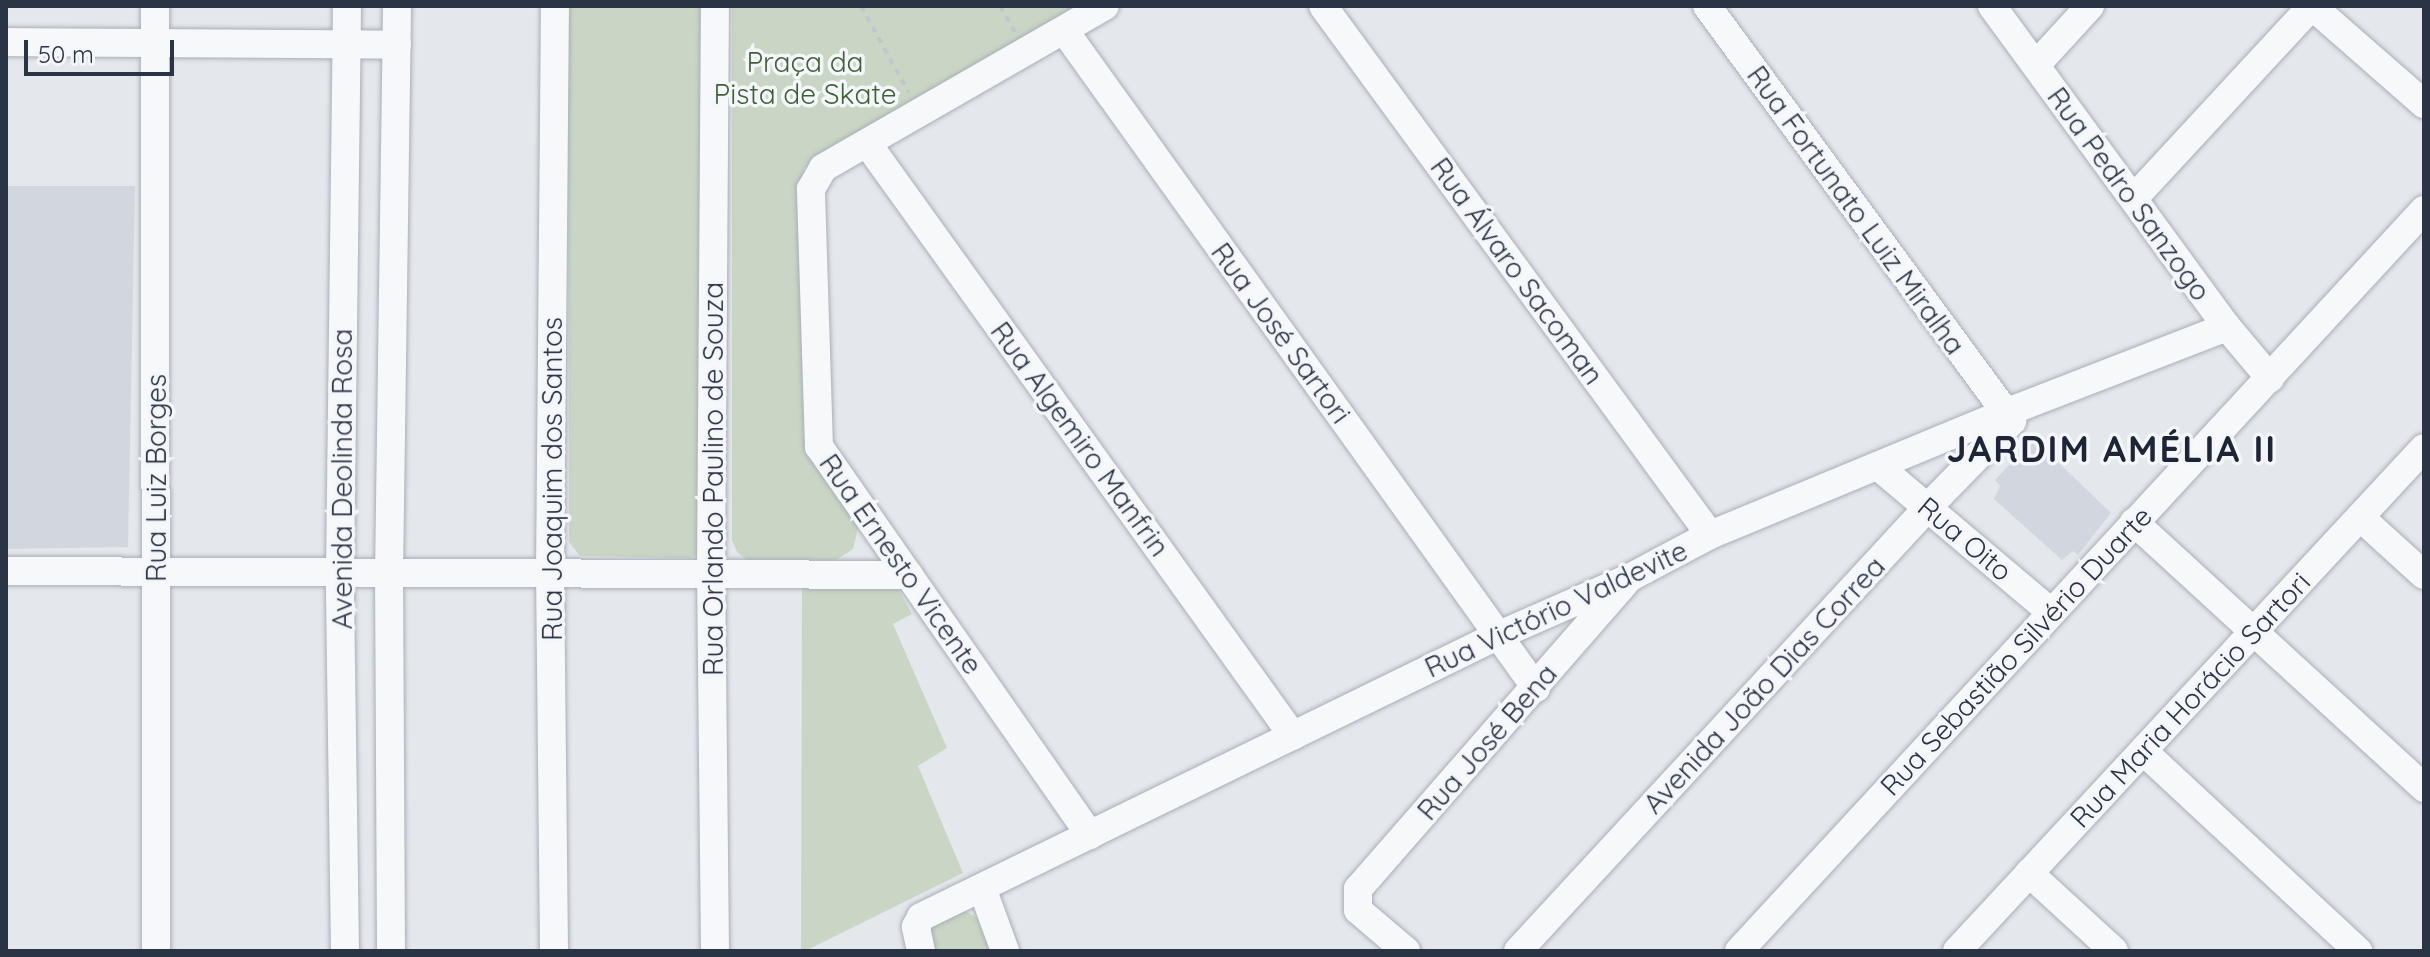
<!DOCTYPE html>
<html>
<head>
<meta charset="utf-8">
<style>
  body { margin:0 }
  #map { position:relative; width:2430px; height:957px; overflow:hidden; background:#e4e7ec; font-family:Quicksand,sans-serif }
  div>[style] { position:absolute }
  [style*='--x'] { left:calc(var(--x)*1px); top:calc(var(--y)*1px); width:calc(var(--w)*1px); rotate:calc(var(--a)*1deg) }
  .built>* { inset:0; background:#d2d6de }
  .green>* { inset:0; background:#c9d6c5 }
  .path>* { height:4px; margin-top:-2px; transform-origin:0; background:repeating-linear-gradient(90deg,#c2c5cb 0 6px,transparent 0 12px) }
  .roads { filter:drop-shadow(0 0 2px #a9aeb7) drop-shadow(0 0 2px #a9aeb7) }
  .minor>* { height:28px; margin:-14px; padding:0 14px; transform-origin:14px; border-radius:14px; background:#f7f8fa }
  span { translate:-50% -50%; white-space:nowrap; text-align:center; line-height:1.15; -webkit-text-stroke:7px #f4f6f9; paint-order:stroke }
  .park-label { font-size:28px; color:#3f6138 }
  .street-label { font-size:28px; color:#2b3445 }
  .district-label { font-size:36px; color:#1d2536; font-weight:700; letter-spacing:2px }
  .frame { position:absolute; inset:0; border:8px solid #2b3445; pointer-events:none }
  .scale { position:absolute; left:24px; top:40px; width:150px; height:36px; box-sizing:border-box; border:4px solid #2b3445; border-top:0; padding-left:10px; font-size:24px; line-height:28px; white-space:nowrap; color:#2b3445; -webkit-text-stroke:6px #f4f6f9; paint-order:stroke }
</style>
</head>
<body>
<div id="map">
  <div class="built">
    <i style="clip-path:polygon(6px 186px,135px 186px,128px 547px,6px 549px)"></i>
    <i style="clip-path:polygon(2034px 439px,2111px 513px,2078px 555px,2073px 551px,2062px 560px,1994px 499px,2000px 486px,1995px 480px)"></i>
  </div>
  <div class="green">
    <i style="clip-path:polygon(568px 6px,708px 6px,701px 552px,691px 558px,580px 556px,569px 542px)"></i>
    <i style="clip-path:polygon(732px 6px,1076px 6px,815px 157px,804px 169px,811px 451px,859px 524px,853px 549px,836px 560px,748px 561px,737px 552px,732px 540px)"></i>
    <i style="clip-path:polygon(802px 585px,896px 585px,912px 614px,893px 624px,947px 748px,918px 766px,963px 873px,805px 951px,801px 951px)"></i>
    <i style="clip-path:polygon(959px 908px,976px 917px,990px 951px,931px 951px,929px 925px)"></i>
  </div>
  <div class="path">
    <i style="--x:861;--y:6;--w:99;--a:61.1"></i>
    <i style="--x:1000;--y:6;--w:30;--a:60"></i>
  </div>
  <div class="roads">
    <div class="minor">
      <i style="--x:155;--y:6;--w:945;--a:89.94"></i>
      <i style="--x:1323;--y:6;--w:655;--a:53.81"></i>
      <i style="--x:1992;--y:6;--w:398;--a:53.8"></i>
      <i style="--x:2227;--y:327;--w:67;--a:49.9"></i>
      <i style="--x:2312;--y:6;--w:149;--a:41.2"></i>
      <i style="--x:1064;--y:30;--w:810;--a:54.35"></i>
      <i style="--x:6;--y:42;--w:391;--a:0.4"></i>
      <i style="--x:2036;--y:65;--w:80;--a:-47.5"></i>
      <i style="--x:867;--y:143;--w:730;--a:54.31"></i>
      <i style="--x:2134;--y:198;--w:262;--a:-47.2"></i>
      <i style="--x:1878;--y:466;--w:226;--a:40.2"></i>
      <i style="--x:2360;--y:517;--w:86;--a:42.2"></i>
      <i style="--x:2134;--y:522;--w:394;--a:42.5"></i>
      <i style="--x:6;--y:571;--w:903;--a:0.25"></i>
      <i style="--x:2143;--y:751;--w:294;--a:42.9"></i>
      <i style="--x:1090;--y:835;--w:473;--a:-124.9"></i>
      <i style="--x:819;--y:447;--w:258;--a:-91.8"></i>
      <i style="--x:811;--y:189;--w:24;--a:-60"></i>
      <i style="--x:823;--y:168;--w:325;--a:-29.9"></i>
      <i style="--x:2029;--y:873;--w:115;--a:42.5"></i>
      <i style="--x:982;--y:888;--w:67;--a:69.9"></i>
      <i style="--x:345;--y:951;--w:379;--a:-90.8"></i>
      <i style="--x:340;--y:572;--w:566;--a:-89.29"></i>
      <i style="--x:391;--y:951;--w:376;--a:-90.3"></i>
      <i style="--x:389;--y:575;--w:569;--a:-89.19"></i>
      <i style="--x:554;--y:951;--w:376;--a:-90.6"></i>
      <i style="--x:550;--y:575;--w:569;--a:-89.5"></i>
      <i style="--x:715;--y:951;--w:378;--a:-90.6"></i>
      <i style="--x:711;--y:573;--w:567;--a:-89.6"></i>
      <i style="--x:921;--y:951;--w:25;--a:-102"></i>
      <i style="--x:916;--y:927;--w:11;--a:-63"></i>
      <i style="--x:921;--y:917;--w:641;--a:-26.01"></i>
      <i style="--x:1497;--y:636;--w:144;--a:-23.7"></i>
      <i style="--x:1629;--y:578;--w:92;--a:-28"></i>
      <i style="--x:1710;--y:535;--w:319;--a:-22.5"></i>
      <i style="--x:2005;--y:413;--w:238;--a:-21.2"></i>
      <i style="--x:1406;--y:951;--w:63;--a:-139.5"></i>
      <i style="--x:1358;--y:910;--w:21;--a:-90"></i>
      <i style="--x:1358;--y:889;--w:406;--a:-48.9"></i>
      <i style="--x:1518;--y:951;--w:604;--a:-47.28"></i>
      <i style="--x:1928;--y:507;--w:120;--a:-45.7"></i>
      <i style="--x:2012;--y:421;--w:515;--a:-126.31"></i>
      <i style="--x:1739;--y:951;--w:1009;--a:-47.25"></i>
      <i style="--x:1957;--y:951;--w:686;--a:-47.13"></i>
    </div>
  </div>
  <div class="park-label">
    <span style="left:805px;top:78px">Praça da<br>Pista de Skate</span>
  </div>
  <div class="street-label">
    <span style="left:2129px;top:194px;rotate:54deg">Rua Pedro Sanzogo</span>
    <span style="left:1856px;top:210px;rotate:54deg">Rua Fortunato Luiz Miralha</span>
    <span style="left:1517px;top:271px;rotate:54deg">Rua Álvaro Sacoman</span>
    <span style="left:1281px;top:333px;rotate:54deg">Rua José Sartori</span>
    <span style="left:1080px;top:439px;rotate:54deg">Rua Algemiro Manfrin</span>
    <span style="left:156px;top:478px;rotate:-90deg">Rua Luiz Borges</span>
    <span style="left:342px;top:479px;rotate:-90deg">Avenida Deolinda Rosa</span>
    <span style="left:552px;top:479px;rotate:-90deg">Rua Joaquim dos Santos</span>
    <span style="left:713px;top:479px;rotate:-90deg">Rua Orlando Paulino de Souza</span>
    <span style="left:1965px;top:539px;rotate:40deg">Rua Oito</span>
    <span style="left:901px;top:564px;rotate:55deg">Rua Ernesto Vicente</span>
    <span style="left:1556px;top:609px;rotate:-25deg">Rua Victório Valdevite</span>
    <span style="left:2016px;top:651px;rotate:-47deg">Rua Sebastião Silvério Duarte</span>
    <span style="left:1764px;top:685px;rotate:-47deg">Avenida João Dias Correa</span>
    <span style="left:2190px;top:700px;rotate:-47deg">Rua Maria Horácio Sartori</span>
    <span style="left:1487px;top:742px;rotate:-49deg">Rua José Bena</span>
  </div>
  <div class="district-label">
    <span style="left:2112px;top:449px">JARDIM AMÉLIA II</span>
  </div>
  <div class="frame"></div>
  <div class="scale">50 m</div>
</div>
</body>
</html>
